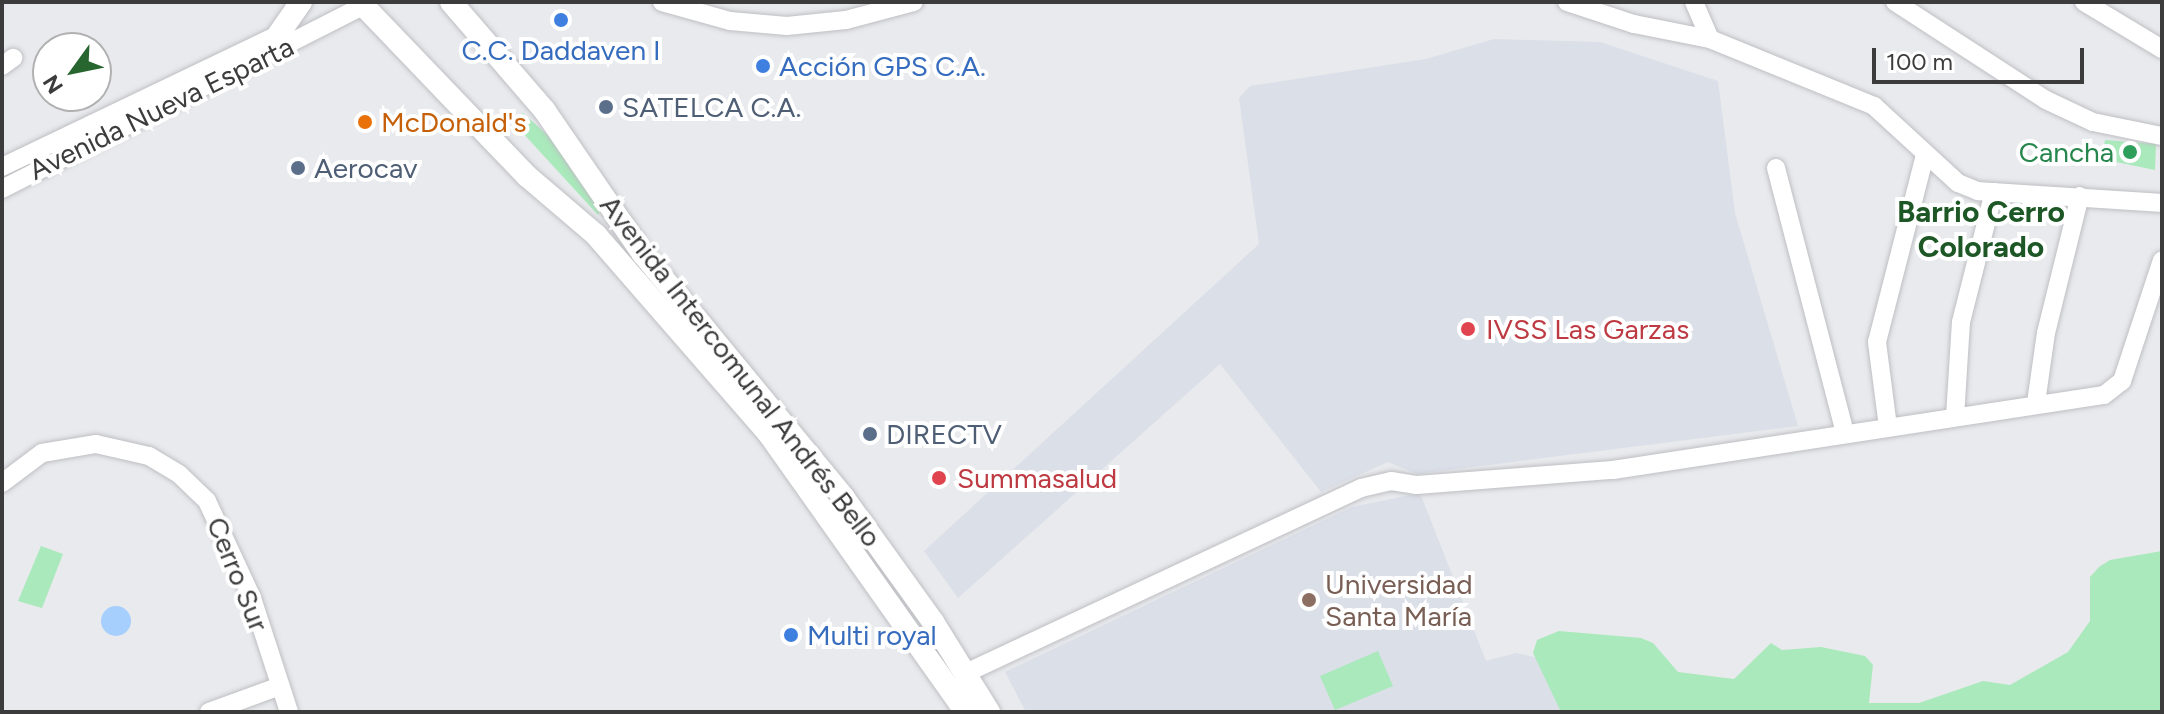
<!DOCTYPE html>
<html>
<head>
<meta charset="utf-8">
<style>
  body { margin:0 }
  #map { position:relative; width:2164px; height:714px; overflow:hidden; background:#e9eaed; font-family:Figtree,sans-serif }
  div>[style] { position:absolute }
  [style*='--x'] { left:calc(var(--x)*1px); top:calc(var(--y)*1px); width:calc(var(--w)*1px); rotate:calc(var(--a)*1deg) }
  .built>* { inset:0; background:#dbdfe8 }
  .green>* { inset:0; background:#a9e9bb }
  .water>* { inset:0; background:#a6cffe }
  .round { border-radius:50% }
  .roads { filter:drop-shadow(0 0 2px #bebfc3) drop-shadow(0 0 2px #bebfc3) }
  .minor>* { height:18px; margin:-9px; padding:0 9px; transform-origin:9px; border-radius:9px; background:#fff }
  .major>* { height:22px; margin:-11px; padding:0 11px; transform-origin:11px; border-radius:11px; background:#fff }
  .dots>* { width:22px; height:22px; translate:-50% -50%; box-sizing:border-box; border:4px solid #fff; border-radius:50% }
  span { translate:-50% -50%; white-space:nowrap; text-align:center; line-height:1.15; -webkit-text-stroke:8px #fff; paint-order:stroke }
  .shop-label { font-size:28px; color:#366cbe }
  .left { translate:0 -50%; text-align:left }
  .service-label { font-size:28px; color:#4e5e75 }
  .street-label { font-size:28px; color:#3c3c3d }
  .food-label { font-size:28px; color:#c56008 }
  .leisure-label { font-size:28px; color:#27864d }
  .right { translate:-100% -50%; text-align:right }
  .health-label { font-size:28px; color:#be3a42 }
  .education-label { font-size:28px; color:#785e54 }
  .neighbourhood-label { font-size:30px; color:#1d5725; font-weight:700 }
  .frame { position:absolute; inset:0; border:4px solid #3c3c3d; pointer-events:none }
  .north { position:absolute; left:32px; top:32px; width:80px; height:80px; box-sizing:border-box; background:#fff; border:2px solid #b1b1b1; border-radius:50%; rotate:237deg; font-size:22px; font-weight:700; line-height:32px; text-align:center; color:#3c3c3d }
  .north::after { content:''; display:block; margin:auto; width:28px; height:36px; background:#27662f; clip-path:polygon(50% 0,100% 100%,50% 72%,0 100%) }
  .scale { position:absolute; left:1872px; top:48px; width:212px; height:36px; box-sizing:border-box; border:4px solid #3c3c3d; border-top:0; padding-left:10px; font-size:24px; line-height:28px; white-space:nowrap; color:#3c3c3d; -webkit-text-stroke:6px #fff; paint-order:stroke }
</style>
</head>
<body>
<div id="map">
  <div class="built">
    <i style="clip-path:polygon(1494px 39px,1600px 42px,1718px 81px,1735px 213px,1798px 426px,1417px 474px,1388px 462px,1321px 492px,1220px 364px,958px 598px,924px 551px,1259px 244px,1239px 98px,1250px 86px,1426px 59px)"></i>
    <i style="clip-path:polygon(1420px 493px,1486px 661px,1516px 653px,1539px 658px,1567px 712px,1026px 712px,1005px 672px,1352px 507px)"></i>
  </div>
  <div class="green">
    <i style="clip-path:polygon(523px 113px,565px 151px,602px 208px,598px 215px,510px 119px)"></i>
    <i style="clip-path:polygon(2105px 140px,2156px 144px,2155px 170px,2102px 159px)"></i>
    <i style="clip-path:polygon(41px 546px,63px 554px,42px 608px,18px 601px)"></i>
    <i style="clip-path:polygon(2162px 551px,2162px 712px,1561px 712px,1533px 653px,1537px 640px,1559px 631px,1641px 638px,1653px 643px,1678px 672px,1734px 679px,1771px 643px,1782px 650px,1821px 647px,1865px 656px,1873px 665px,1869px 703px,1919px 703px,1983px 681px,2010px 685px,2068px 652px,2090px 621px,2090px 577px,2099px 567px,2110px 560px)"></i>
    <i style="clip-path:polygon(1378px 651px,1393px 686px,1335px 710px,1320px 676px)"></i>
  </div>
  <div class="water">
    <i class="round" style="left:101px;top:606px;width:30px;height:30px"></i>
  </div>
  <div class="roads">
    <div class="minor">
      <i style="--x:662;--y:2;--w:71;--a:15.6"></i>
      <i style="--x:730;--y:21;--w:57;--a:5"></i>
      <i style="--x:787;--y:26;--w:59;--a:-5.8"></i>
      <i style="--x:846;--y:20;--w:70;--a:-14.8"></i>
      <i style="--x:1567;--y:2;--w:71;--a:18.2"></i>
      <i style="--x:1634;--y:24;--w:77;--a:11.2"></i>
      <i style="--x:1694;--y:2;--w:40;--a:66.6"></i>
      <i style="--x:1710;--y:39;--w:177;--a:22.2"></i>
      <i style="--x:1874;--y:106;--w:114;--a:42.5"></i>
      <i style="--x:1958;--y:183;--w:22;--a:22"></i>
      <i style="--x:1978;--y:191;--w:184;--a:3.7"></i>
      <i style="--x:1895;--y:2;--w:180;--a:33"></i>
      <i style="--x:2046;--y:100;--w:52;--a:25.1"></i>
      <i style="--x:2093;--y:122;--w:70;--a:11.5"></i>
      <i style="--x:2084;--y:2;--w:91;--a:31.1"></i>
      <i style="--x:2;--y:66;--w:14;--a:-36"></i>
      <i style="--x:2;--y:167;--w:306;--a:-25.6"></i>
      <i style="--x:1776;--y:168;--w:273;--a:75.4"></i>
      <i style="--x:2;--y:189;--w:405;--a:-26.9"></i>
      <i style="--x:2036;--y:403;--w:71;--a:-81.9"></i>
      <i style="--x:2046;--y:333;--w:141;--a:-76.1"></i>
      <i style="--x:1955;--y:417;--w:95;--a:-86.4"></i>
      <i style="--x:1961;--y:322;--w:134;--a:-75.8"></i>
      <i style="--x:1888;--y:427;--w:86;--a:-97.4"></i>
      <i style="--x:1877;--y:342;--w:193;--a:-75.6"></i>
      <i style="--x:2;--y:483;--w:50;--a:-36.9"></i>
      <i style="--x:42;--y:453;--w:55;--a:-9.5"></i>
      <i style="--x:96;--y:444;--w:54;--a:12.8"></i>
      <i style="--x:149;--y:456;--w:35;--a:31"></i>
      <i style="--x:179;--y:474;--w:39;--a:44"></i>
      <i style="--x:207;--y:501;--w:107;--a:65.1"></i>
      <i style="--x:252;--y:598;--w:120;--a:72"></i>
      <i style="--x:966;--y:673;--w:436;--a:-25.1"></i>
      <i style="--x:1361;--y:488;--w:31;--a:-13"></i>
      <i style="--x:1391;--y:481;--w:25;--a:9"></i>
      <i style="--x:1416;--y:485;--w:198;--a:-4.4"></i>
      <i style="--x:1613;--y:470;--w:497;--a:-8.7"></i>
      <i style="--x:2104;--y:395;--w:23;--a:-38"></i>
      <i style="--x:2122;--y:381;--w:127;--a:-71.7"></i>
      <i style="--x:209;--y:712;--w:76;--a:-20.1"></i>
    </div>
    <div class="major">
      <i style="--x:360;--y:2;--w:241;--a:46.2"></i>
      <i style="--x:527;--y:176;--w:91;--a:40.5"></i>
      <i style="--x:596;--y:235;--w:264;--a:49"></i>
      <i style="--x:769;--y:434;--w:341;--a:54.7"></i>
      <i style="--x:451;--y:2;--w:144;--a:49.2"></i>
      <i style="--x:545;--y:111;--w:173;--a:55.6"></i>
      <i style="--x:643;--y:254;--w:316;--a:50.5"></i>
      <i style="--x:844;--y:498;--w:153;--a:54.3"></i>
      <i style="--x:933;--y:622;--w:106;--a:58.1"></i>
      <i style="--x:278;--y:35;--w:40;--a:-55.1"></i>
    </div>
  </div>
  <div class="dots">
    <i style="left:561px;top:20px;background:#3f7fe0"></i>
    <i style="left:763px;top:66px;background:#3f7fe0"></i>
    <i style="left:606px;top:107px;background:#5c6f8a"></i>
    <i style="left:365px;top:122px;background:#e8710a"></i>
    <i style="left:2130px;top:152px;background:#2e9e5b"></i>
    <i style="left:298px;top:168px;background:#5c6f8a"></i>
    <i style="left:1468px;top:329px;background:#e0444e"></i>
    <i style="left:870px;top:434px;background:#5c6f8a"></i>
    <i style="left:939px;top:478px;background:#e0444e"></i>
    <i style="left:1309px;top:600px;background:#8d6e63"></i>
    <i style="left:791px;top:635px;background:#3f7fe0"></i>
  </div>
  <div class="shop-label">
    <span style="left:561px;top:50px">C.C. Daddaven I</span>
    <span class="left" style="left:779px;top:66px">Acción GPS C.A.</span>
    <span class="left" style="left:807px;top:635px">Multi royal</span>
  </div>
  <div class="service-label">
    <span class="left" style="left:622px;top:107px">SATELCA C.A.</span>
    <span class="left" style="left:314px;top:168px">Aerocav</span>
    <span class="left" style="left:886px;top:434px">DIRECTV</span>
  </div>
  <div class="street-label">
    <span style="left:161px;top:108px;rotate:-26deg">Avenida Nueva Esparta</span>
    <span style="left:741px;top:371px;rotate:52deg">Avenida Intercomunal Andrés Bello</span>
    <span style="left:238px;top:574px;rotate:68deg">Cerro Sur</span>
  </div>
  <div class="food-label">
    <span class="left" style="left:381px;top:122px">McDonald's</span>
  </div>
  <div class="leisure-label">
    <span class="right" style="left:2114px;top:152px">Cancha</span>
  </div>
  <div class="health-label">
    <span class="left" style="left:1486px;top:329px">IVSS Las Garzas</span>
    <span class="left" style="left:957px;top:478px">Summasalud</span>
  </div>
  <div class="education-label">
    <span class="left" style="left:1325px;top:600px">Universidad<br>Santa María</span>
  </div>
  <div class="neighbourhood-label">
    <span style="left:1981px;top:229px">Barrio Cerro<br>Colorado</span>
  </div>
  <div class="frame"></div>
  <div class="north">N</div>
  <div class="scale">100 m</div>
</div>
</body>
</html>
